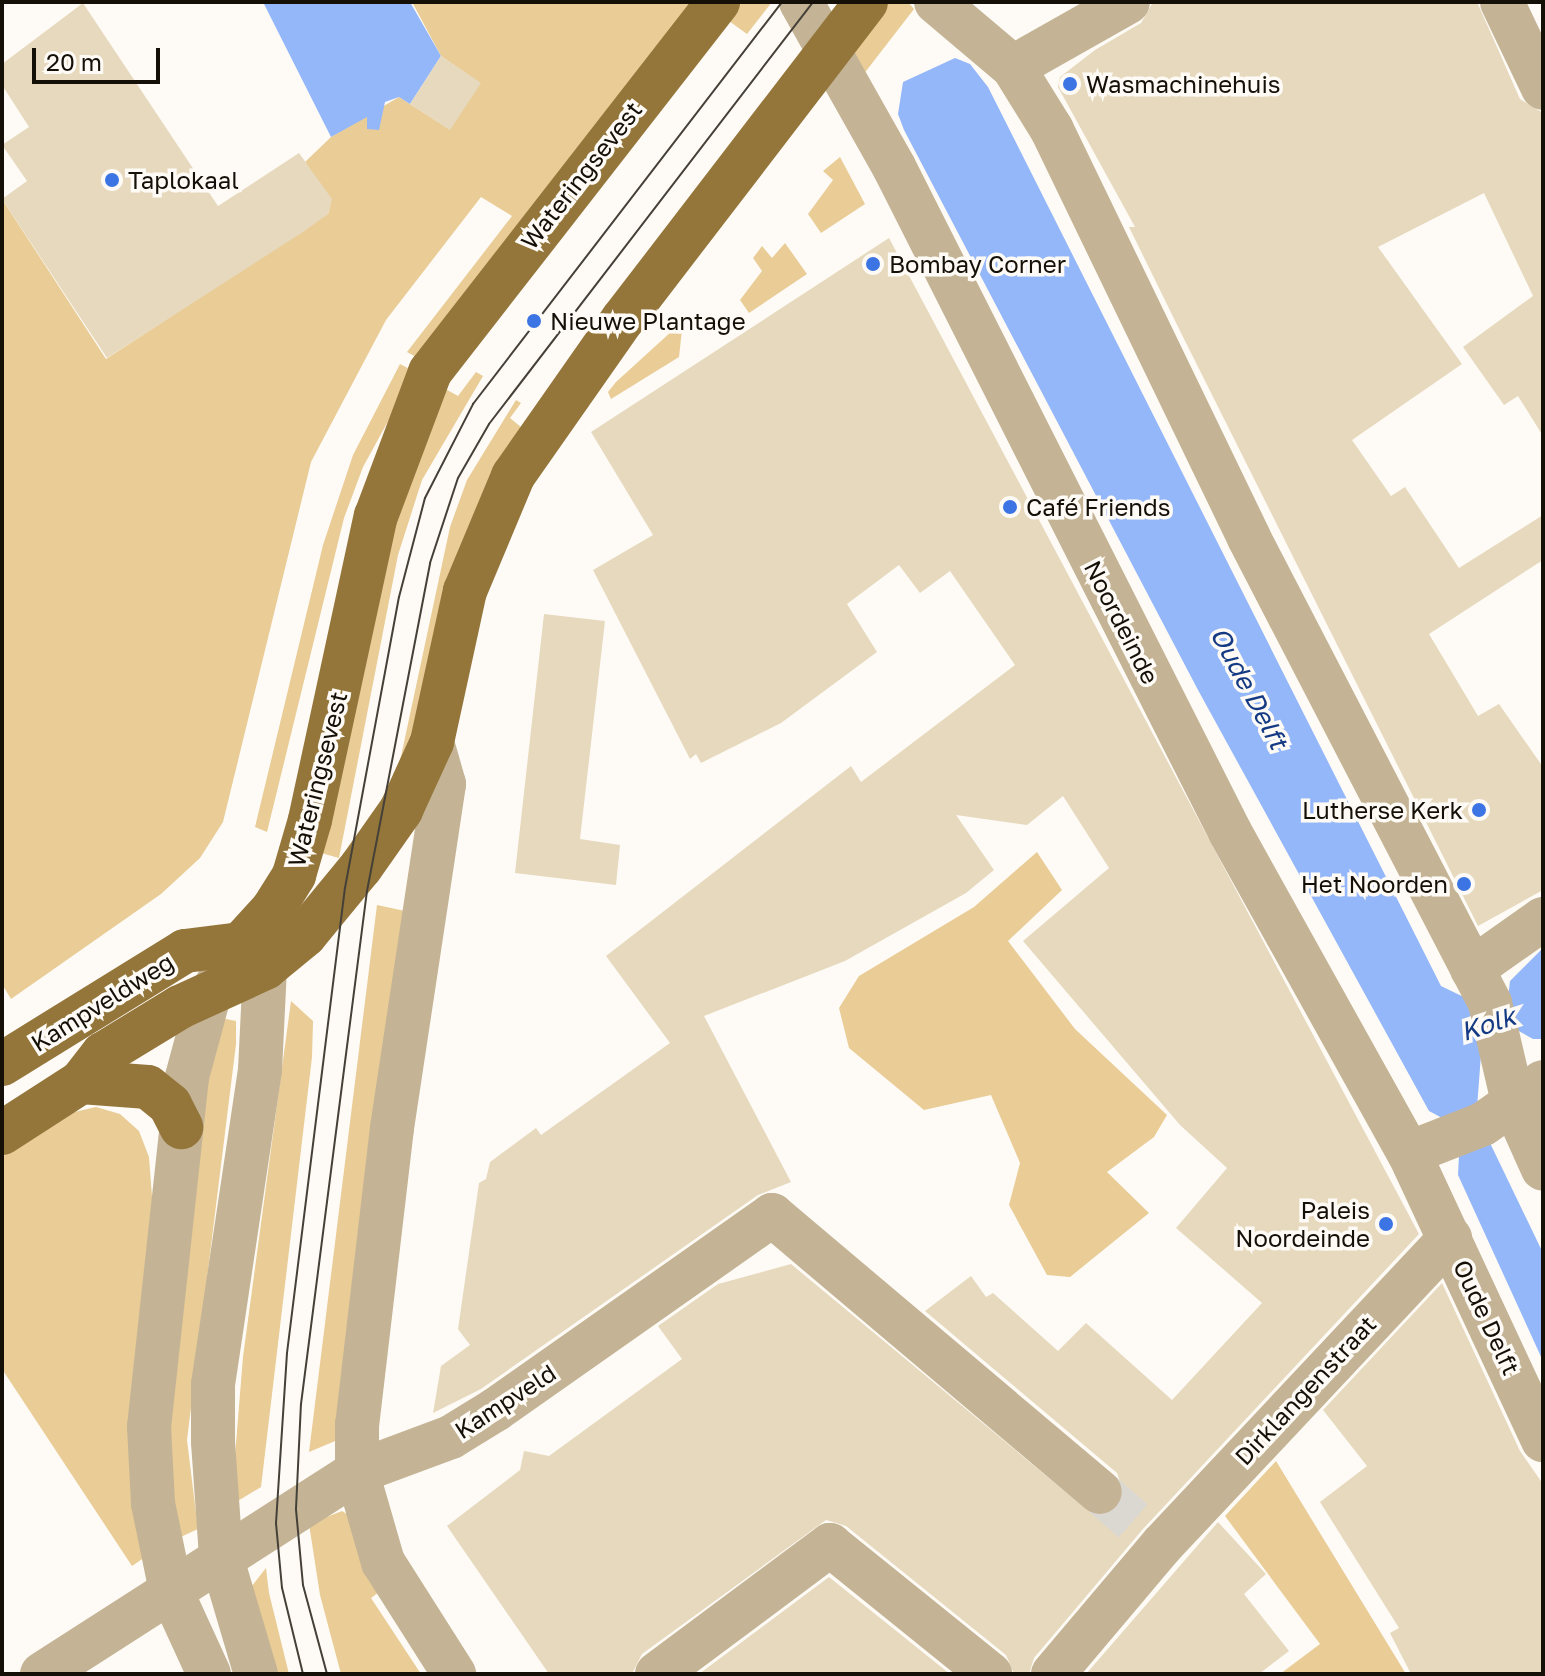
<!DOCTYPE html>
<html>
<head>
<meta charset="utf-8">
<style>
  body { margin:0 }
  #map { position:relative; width:1545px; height:1676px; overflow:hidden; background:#fefbf6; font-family:"Golos Text",sans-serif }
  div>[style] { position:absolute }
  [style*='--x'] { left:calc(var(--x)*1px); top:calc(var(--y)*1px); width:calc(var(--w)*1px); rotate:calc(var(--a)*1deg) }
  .green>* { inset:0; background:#e9cc96 }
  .water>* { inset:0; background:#94b7f9 }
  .building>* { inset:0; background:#e7d9bd }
  .minor-tunnel>* { height:44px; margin-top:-22px; transform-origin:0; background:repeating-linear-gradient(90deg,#dbd8d2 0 44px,transparent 0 66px) }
  .minor>* { height:44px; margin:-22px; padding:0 22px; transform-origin:22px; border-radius:22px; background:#c4b495 }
  .major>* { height:44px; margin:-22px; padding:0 22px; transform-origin:22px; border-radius:22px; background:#94763b }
  .tram>* { height:2px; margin:-1px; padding:0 1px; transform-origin:1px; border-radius:1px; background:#454038 }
  .dots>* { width:22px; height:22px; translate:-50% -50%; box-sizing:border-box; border:4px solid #fefbf6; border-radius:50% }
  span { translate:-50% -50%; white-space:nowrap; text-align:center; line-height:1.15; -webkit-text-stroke:7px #fefbf6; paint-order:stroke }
  .poi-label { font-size:24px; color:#151007 }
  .left { translate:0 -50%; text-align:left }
  .right { translate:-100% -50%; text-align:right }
  .street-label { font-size:24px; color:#151007 }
  .water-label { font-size:26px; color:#153a84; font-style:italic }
  .frame { position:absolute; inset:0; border:4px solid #151007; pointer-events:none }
  .scale { position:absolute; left:32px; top:48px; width:128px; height:36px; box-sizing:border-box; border:4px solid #151007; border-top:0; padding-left:10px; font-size:24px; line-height:28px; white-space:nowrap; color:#151007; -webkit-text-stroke:6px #fefbf6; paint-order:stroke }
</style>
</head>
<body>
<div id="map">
  <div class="green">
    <i style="clip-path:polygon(412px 2px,697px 2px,423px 361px,407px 352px,512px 216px,481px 197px,386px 320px,311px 462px,223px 822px,200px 858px,161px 894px,11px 999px,2px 984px,2px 199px,106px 359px,328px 214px,331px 202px,305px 162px,331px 137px,399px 97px,449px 129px,480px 83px,441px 56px)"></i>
    <i style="clip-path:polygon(730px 2px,772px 2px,747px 34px,722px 16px)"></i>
    <i style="clip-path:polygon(880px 2px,908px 2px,914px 9px,863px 75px,848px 48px)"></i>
    <i style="clip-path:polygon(840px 157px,865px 204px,821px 233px,808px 214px,833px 180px,823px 171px)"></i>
    <i style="clip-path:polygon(785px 243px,807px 274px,749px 313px,740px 300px,762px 271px,753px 258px,762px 246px,772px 258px)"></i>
    <i style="clip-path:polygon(683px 321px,679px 357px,611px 399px,608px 392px,616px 382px)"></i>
    <i style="clip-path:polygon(400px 364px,415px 372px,363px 467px,344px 518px,267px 832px,255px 827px,323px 545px,353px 455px)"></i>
    <i style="clip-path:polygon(476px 372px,483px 376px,422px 480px,398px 555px,339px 858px,314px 851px,380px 542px,440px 386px,458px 396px)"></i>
    <i style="clip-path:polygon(516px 400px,521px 403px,510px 418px,527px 432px,432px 704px,396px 780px,450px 527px,467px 480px)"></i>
    <i style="clip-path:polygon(1037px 852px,1062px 890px,1008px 941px,1075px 1029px,1167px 1115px,1154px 1137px,1107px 1172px,1149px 1213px,1070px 1277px,1047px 1275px,1009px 1205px,1020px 1163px,991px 1095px,924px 1110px,849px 1048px,839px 1008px,859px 976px,974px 907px)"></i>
    <i style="clip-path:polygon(377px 905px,405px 911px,340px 1439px,309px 1452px)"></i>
    <i style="clip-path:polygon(291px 1001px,313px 1021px,312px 1057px,261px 1487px,231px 1505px,243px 1357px)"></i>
    <i style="clip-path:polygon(221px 1018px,236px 1021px,236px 1044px,187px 1440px,198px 1529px,172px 1541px,162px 1476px,198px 1099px)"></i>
    <i style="clip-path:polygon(96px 1107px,120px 1114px,139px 1131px,149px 1157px,154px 1223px,148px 1555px,132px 1566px,2px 1369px,2px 1157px,70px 1113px)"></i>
    <i style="clip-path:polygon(1276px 1461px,1406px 1674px,1280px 1674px,1320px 1644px,1225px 1516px)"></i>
    <i style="clip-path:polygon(342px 1511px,350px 1516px,383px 1589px,371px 1598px,421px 1674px,341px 1674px,320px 1595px,309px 1524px)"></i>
    <i style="clip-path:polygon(266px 1568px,269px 1593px,289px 1674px,267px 1674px,247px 1592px)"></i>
  </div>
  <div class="water">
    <i style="clip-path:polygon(263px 2px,410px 2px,441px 56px,410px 104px,399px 97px,385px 102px,379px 130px,367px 129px,367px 117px,331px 137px)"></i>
    <i style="clip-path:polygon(955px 58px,970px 64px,988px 87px,1441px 986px,1470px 1000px,1482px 1041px,1477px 1108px,1446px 1120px,1429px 1111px,1198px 690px,904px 130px,898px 114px,903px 82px)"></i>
    <i style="clip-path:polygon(1543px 948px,1543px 1039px,1533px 1039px,1517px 1030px,1508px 998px,1510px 981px)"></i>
    <i style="clip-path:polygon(1490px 1143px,1543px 1253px,1543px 1361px,1458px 1175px,1459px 1155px)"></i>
  </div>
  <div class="building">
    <i style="clip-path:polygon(1153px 2px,1477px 2px,1520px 99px,1543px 113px,1543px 436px,1518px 396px,1504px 405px,1463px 347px,1533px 296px,1484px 193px,1378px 247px,1462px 364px,1352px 440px,1391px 496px,1405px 487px,1459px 568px,1543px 515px,1543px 560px,1429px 634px,1478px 716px,1499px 704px,1543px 767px,1543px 890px,1478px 926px,1184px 339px,1129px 227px,1135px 227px,1058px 87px,1060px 77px,1095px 50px,1141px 23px)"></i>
    <i style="clip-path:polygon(83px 3px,218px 206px,299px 153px,332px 199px,328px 214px,303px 232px,107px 358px,2px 199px,27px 181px,2px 145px,29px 127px,2px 85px,2px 64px)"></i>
    <i style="clip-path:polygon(441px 56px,481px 83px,450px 130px,410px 104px)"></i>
    <i style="clip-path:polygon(889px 238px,1419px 1234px,1143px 1529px,1034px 1658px,1029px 1674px,1014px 1674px,1006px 1655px,846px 1526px,826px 1520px,642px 1654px,632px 1674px,549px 1674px,447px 1526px,520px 1470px,524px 1451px,549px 1456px,682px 1359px,658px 1326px,718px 1284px,791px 1264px,1096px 1517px,1120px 1507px,1125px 1496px,1117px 1473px,925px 1311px,971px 1276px,986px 1297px,993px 1293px,1058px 1351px,1086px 1323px,1172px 1400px,1262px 1303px,1176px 1228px,1227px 1168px,1180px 1125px,1023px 941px,1109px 868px,1063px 796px,1027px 825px,956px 815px,994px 870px,966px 893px,845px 961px,704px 1016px,791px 1182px,758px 1195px,481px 1389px,433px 1413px,441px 1366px,470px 1345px,458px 1329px,479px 1183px,486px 1179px,490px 1162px,536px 1128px,541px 1135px,670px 1043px,606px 956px,851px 766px,861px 782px,1015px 665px,950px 571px,920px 593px,899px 565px,847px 604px,877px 652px,781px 723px,701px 763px,696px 754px,690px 759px,593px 570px,653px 535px,591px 432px)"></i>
    <i style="clip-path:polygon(544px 614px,605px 621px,580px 839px,620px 845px,616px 885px,515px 873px)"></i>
    <i style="clip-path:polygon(1442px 1283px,1520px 1451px,1543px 1484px,1543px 1674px,1411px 1674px,1390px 1633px,1399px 1628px,1320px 1502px,1367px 1466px,1323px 1410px)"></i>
    <i style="clip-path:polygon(1218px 1522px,1266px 1574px,1244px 1594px,1289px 1651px,1259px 1674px,1086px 1674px)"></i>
    <i style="clip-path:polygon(829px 1577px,950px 1674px,699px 1674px)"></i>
  </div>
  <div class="minor-tunnel">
    <i style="--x:1100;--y:1492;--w:61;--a:41"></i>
  </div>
  <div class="minor">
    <i style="--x:801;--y:2;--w:189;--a:60.6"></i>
    <i style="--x:894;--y:167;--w:745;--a:63.19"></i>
    <i style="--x:1230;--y:832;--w:368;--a:60.9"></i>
    <i style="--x:1409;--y:1153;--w:317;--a:65"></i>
    <i style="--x:936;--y:2;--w:101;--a:40.2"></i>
    <i style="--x:1013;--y:67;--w:74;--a:58.2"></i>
    <i style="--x:1052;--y:130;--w:453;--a:64.2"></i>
    <i style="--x:1249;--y:538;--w:524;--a:62.6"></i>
    <i style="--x:1490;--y:1003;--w:102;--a:76.9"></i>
    <i style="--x:1513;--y:1102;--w:73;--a:65.9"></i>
    <i style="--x:1502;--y:2;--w:95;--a:64.5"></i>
    <i style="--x:1013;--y:67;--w:132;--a:-29.5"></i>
    <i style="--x:432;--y:742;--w:44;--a:74.1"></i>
    <i style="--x:444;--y:784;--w:348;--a:98.6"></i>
    <i style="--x:392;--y:1128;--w:298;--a:96.7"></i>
    <i style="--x:357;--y:1424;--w:48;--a:90"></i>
    <i style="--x:357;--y:1472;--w:94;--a:73.9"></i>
    <i style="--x:383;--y:1562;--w:133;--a:57.6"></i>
    <i style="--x:1472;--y:969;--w:87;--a:-35.2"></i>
    <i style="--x:1409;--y:1153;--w:79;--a:-21.4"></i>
    <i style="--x:1483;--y:1124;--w:73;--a:-35"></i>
    <i style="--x:42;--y:1674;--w:374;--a:-32.7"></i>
    <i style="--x:357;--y:1472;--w:100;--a:-20.4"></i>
    <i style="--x:451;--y:1437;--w:52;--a:-31.5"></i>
    <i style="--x:495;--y:1410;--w:339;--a:-35.1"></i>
    <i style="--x:772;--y:1215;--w:429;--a:40.2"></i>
    <i style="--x:209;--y:1674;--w:91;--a:-114.6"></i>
    <i style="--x:171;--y:1591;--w:90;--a:-101.6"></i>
    <i style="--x:153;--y:1503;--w:76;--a:-93"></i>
    <i style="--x:149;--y:1427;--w:352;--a:-83.8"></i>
    <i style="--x:187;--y:1077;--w:81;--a:-74.9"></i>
    <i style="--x:208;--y:999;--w:64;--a:-59"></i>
    <i style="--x:241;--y:944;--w:34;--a:45"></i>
    <i style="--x:265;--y:968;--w:102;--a:92.8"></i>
    <i style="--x:260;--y:1070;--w:318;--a:98.5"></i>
    <i style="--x:213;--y:1385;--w:57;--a:90"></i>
    <i style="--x:213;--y:1442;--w:114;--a:86"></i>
    <i style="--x:221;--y:1556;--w:123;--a:73.5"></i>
    <i style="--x:657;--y:1674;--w:216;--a:-36.7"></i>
    <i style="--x:830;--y:1545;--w:206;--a:38.9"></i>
    <i style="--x:1053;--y:1674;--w:169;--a:-49.8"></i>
    <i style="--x:1162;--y:1545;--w:421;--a:-46.8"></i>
  </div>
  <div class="major">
    <i style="--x:2;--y:1064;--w:215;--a:-31.7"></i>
    <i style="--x:185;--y:951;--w:56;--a:-7.1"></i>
    <i style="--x:241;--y:944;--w:47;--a:-47.6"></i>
    <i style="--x:273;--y:909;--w:40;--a:-58"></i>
    <i style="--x:294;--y:875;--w:57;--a:-73.8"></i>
    <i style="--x:310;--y:820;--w:311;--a:-77.8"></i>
    <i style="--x:376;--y:516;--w:154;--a:-69.4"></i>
    <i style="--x:430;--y:372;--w:469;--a:-52.1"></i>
    <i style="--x:81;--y:1082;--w:67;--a:4.3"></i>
    <i style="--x:148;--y:1087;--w:28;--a:39"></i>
    <i style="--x:170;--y:1105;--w:25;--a:63"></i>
    <i style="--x:2;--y:1133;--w:94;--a:-32.8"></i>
    <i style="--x:81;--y:1082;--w:36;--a:-52"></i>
    <i style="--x:103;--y:1054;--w:90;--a:-31.4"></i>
    <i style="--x:180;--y:1007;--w:94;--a:-24.6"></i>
    <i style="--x:265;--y:968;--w:52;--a:-39.5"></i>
    <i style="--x:305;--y:935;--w:88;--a:-50.5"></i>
    <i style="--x:361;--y:867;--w:70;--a:-54.9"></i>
    <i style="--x:401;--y:810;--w:75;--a:-65.5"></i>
    <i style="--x:432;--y:742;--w:155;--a:-77.7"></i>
    <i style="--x:465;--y:591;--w:125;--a:-67.3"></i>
    <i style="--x:513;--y:476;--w:192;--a:-55"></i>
    <i style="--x:623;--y:319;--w:399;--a:-52.5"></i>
  </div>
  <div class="tram">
    <i style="--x:303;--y:1674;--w:89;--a:-103.7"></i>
    <i style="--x:282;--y:1588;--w:65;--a:-95.3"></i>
    <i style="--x:276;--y:1523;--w:170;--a:-86.3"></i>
    <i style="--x:287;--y:1353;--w:469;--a:-82.9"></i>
    <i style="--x:345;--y:888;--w:296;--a:-79.5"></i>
    <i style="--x:399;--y:597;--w:102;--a:-75.3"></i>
    <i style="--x:425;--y:498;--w:106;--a:-62.9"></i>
    <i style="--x:473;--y:404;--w:507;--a:-52.45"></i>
    <i style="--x:327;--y:1674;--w:92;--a:-105.1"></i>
    <i style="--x:303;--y:1585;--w:76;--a:-95.3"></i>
    <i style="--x:296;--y:1509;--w:105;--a:-87.3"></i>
    <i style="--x:301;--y:1404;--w:517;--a:-82.67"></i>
    <i style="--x:367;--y:891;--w:334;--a:-79.1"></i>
    <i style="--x:430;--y:563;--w:89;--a:-71.8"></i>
    <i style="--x:458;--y:478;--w:62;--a:-60.1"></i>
    <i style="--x:489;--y:424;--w:532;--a:-52.48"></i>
  </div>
  <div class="dots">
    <i style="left:1070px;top:84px;background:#3c74e4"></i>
    <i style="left:112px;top:180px;background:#3c74e4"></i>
    <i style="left:873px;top:264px;background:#3c74e4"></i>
    <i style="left:534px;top:321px;background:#3c74e4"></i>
    <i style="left:1010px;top:507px;background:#3c74e4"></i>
    <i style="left:1479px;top:810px;background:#3c74e4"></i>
    <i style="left:1464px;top:884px;background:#3c74e4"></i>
    <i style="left:1386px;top:1224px;background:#3c74e4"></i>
  </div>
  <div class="poi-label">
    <span class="left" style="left:1086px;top:84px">Wasmachinehuis</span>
    <span class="left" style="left:128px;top:180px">Taplokaal</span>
    <span class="left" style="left:889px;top:264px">Bombay Corner</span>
    <span class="left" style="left:550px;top:321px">Nieuwe Plantage</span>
    <span class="left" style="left:1026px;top:507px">Café Friends</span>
    <span class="right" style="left:1463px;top:810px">Lutherse Kerk</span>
    <span class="right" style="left:1448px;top:884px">Het Noorden</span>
    <span class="right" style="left:1370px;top:1224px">Paleis<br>Noordeinde</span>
  </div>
  <div class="street-label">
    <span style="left:581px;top:175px;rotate:-52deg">Wateringsevest</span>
    <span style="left:1122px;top:622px;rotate:63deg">Noordeinde</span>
    <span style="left:317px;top:779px;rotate:-76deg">Wateringsevest</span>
    <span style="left:102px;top:1002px;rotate:-32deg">Kampveldweg</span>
    <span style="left:1487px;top:1317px;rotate:65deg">Oude Delft</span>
    <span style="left:1305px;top:1390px;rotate:-47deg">Dirklangenstraat</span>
    <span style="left:505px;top:1401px;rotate:-33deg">Kampveld</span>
  </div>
  <div class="water-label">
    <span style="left:1249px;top:688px;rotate:62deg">Oude Delft</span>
    <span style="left:1488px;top:1024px;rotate:-18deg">Kolk</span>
  </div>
  <div class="frame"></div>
  <div class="scale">20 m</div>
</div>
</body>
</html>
